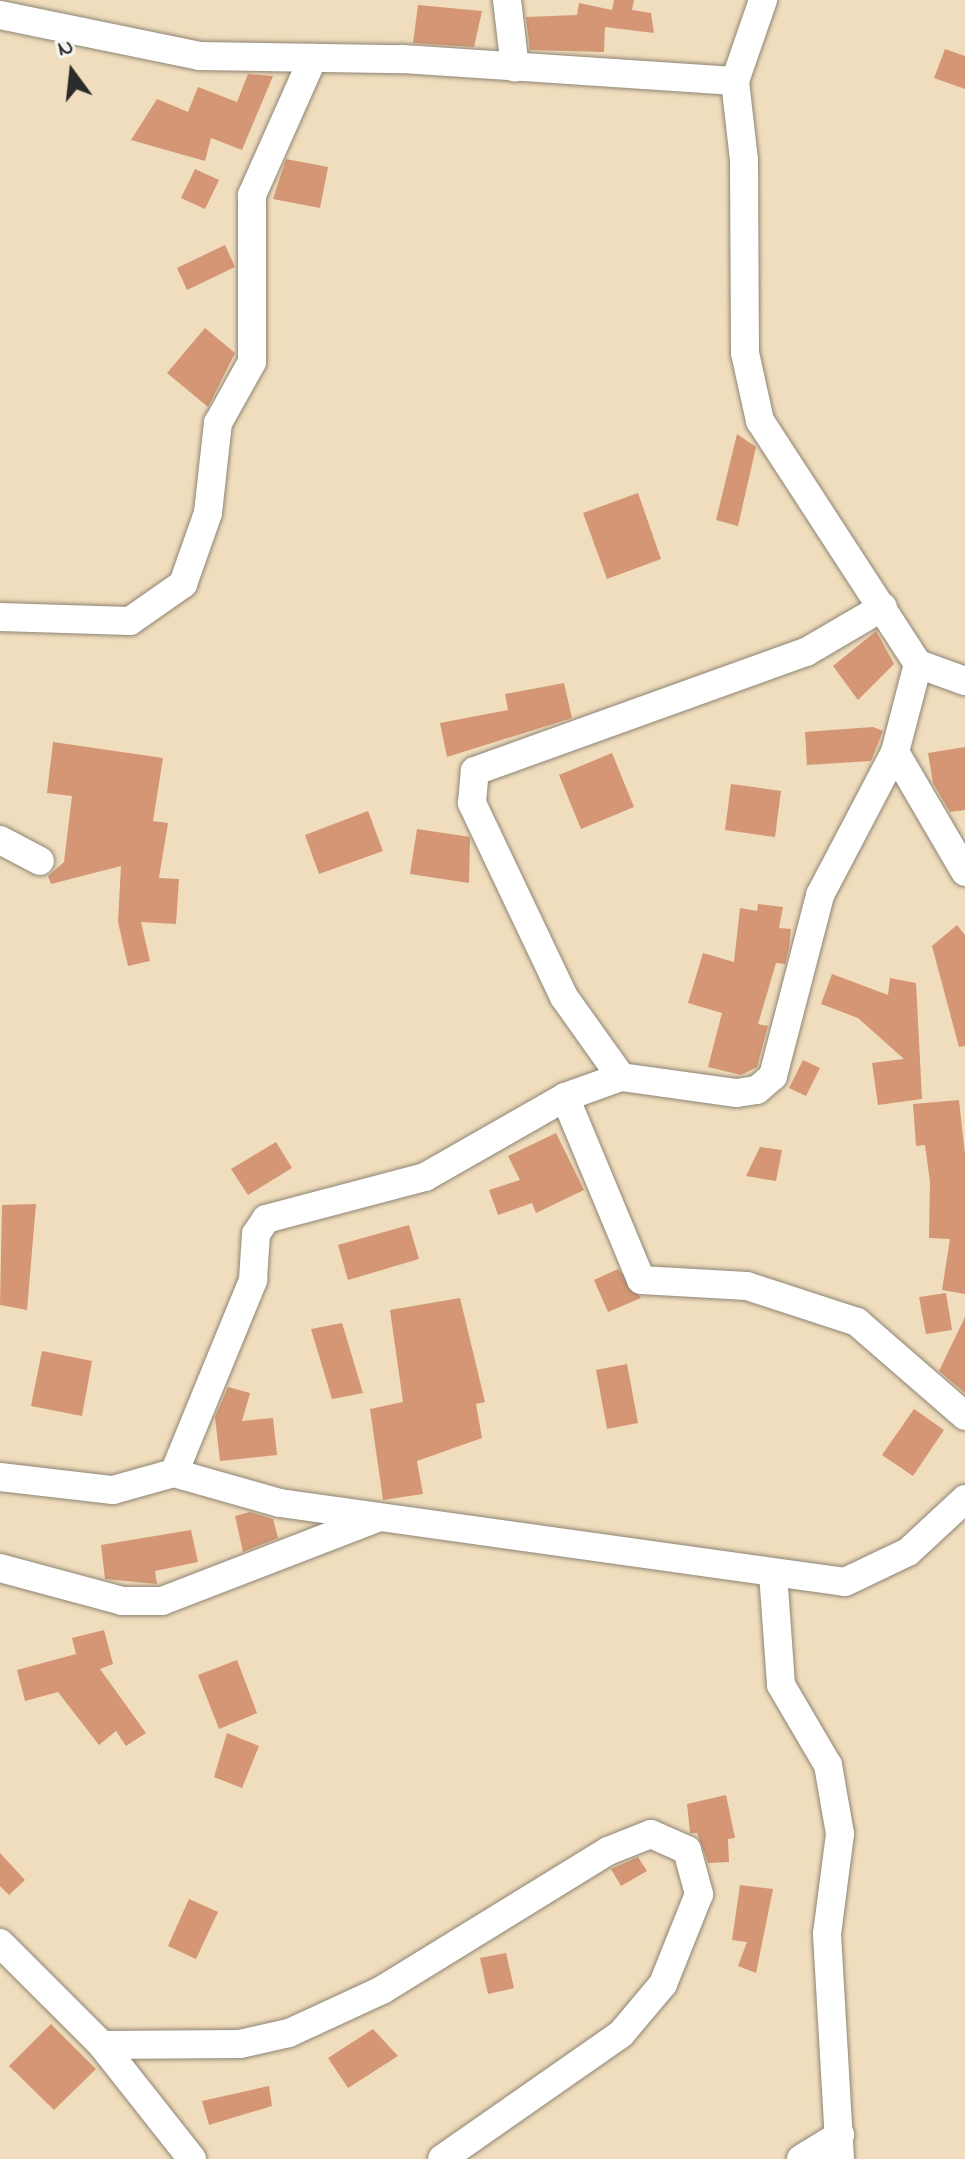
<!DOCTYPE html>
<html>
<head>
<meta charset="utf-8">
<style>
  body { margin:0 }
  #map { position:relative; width:965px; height:2159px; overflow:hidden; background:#f0ddbd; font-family:"Indie Flower",sans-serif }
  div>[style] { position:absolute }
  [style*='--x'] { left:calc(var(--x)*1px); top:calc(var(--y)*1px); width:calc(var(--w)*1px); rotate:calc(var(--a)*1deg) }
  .building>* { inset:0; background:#d49674 }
  .roads { filter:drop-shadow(0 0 2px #8e8474) drop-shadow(0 0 2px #8e8474) }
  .minor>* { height:28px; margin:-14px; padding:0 14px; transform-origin:14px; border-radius:14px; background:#fff }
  span { translate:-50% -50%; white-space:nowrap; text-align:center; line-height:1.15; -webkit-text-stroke:6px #f6f6f2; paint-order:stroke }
  .north { position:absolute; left:32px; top:32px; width:80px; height:80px; -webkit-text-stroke:6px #f6f6f2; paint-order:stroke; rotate:345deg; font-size:22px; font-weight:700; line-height:32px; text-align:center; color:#2b2b2b }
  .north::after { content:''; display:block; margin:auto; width:28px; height:36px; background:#2b2b2b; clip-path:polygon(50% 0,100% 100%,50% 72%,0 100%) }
</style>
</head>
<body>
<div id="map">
  <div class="building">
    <i style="clip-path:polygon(614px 0,634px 0,632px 10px,651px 13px,654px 33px,605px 27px,604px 52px,530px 50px,526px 17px,577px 15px,579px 3px,612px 10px)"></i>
    <i style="clip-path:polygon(418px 5px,482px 11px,474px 47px,413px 43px)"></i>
    <i style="clip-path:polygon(945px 49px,965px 56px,965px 89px,934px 78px)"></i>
    <i style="clip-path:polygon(248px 74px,273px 76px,242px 150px,211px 138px,205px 161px,131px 140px,157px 99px,188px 112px,198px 87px,237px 102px)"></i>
    <i style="clip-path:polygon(286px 159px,328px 167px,320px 208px,273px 199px)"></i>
    <i style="clip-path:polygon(195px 169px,219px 180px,205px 209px,181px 198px)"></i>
    <i style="clip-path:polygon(225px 245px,235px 267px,187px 290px,177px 268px)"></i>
    <i style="clip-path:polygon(205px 328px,235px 353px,208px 407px,167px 373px)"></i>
    <i style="clip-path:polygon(737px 434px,756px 447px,738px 526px,716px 520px)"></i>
    <i style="clip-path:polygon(638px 493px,661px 559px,607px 579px,583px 513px)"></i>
    <i style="clip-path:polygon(876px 631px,894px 664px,858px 700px,833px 666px)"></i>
    <i style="clip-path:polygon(564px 683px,572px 718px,447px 757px,440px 723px,508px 710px,505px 694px)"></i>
    <i style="clip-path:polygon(873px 727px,883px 731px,871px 761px,807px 765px,805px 732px)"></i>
    <i style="clip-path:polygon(53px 742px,163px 758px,153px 821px,168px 823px,159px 878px,179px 879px,176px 924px,141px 922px,150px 961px,128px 966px,118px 922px,121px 866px,51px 884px,48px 876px,64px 862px,72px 796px,47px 793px)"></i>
    <i style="clip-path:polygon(965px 747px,965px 810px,950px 812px,933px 783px,928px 753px)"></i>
    <i style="clip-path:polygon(612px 753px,634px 807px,581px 829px,559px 775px)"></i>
    <i style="clip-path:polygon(731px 784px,781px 791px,775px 837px,725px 830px)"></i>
    <i style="clip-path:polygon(368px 811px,383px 851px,319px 874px,305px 835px)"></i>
    <i style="clip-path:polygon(417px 829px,470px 837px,469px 883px,410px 874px)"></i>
    <i style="clip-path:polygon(758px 904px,783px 907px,779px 928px,791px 929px,789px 948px,785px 964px,776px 963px,758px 1024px,768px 1026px,757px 1067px,741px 1075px,708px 1067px,722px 1013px,688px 1003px,703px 953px,734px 962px,740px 908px,757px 911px)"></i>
    <i style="clip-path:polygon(957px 925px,965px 935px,965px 1046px,959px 1047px,932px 946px)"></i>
    <i style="clip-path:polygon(832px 974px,888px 995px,890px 978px,916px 983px,922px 1099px,878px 1105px,872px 1063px,904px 1059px,858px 1018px,821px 1004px)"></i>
    <i style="clip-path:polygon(803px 1060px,820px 1068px,806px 1096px,789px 1088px)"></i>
    <i style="clip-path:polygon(959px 1100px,965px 1154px,965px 1294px,942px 1290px,950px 1239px,929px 1238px,930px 1182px,925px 1145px,916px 1146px,913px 1104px)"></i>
    <i style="clip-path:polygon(556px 1133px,584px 1190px,536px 1213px,532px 1203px,498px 1215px,489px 1190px,520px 1180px,508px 1156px)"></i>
    <i style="clip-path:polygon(276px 1142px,292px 1168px,248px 1195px,231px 1169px)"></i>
    <i style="clip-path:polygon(760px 1147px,782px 1150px,776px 1181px,746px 1176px)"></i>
    <i style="clip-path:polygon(36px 1204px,27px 1310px,0 1305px,2px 1205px)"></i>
    <i style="clip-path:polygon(409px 1225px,419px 1259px,348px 1280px,338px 1245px)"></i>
    <i style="clip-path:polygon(618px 1269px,641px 1298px,608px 1312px,594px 1280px)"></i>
    <i style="clip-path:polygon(946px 1293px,952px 1330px,926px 1334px,919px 1297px)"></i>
    <i style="clip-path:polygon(460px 1298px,485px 1402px,476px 1404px,482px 1438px,417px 1461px,423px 1494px,383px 1500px,370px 1409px,403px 1402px,390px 1310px)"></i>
    <i style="clip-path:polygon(965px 1317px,965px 1393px,939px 1371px)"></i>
    <i style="clip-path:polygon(342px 1323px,363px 1393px,332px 1399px,311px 1329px)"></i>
    <i style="clip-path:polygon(42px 1351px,92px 1361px,82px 1416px,31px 1406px)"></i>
    <i style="clip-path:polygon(627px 1364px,638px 1423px,607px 1429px,596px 1370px)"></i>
    <i style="clip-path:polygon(228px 1387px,250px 1393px,242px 1421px,273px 1418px,277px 1455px,220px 1461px,215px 1417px)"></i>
    <i style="clip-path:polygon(914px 1409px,944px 1430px,913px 1476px,882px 1455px)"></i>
    <i style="clip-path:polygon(250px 1512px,273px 1519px,278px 1538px,243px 1552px,235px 1516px)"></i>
    <i style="clip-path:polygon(191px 1530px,198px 1562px,155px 1571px,157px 1584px,105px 1579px,101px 1545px)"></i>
    <i style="clip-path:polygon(104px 1630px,113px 1664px,100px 1669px,146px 1733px,126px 1746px,116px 1731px,99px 1745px,58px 1692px,25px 1701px,17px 1670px,76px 1654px,72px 1638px)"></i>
    <i style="clip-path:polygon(237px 1660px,257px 1713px,219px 1729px,198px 1675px)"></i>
    <i style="clip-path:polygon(227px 1733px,259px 1746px,242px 1788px,214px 1777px)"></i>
    <i style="clip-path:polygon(726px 1795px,735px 1838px,728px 1839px,729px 1862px,708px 1863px,697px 1833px,690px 1833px,687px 1804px)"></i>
    <i style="clip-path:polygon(0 1853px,25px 1880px,9px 1895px,0 1886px)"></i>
    <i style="clip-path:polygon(638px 1857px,647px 1871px,621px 1886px,611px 1869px)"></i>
    <i style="clip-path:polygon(740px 1885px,773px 1889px,756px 1973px,738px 1966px,747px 1942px,732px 1940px)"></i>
    <i style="clip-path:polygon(189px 1899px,218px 1912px,196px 1959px,168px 1946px)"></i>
    <i style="clip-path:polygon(506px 1953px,514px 1988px,488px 1994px,480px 1958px)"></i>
    <i style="clip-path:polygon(51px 2024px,96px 2069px,54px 2110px,9px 2066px)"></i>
    <i style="clip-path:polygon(373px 2029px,398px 2056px,348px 2088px,328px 2058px)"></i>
    <i style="clip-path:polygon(269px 2086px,272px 2106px,209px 2125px,202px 2101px)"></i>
  </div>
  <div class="roads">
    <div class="minor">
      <i style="--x:507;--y:0;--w:68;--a:83.3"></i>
      <i style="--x:0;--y:15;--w:204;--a:11.6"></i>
      <i style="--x:200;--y:56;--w:202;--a:0.9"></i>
      <i style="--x:402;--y:59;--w:334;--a:3.8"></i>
      <i style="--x:0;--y:617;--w:130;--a:1.8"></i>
      <i style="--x:130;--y:621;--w:65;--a:-34.9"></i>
      <i style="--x:183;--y:584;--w:75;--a:-70.6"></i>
      <i style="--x:208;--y:513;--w:91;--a:-83.7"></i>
      <i style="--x:218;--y:423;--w:70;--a:-60.9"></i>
      <i style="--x:252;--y:362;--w:167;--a:-90"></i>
      <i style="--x:252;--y:195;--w:150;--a:-66"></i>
      <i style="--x:918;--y:664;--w:50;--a:19.9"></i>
      <i style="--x:895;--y:752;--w:139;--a:59.7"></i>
      <i style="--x:0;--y:840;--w:45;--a:27.7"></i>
      <i style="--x:621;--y:1077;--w:98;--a:-125.5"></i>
      <i style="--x:564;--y:997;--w:215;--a:-115.4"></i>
      <i style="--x:472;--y:803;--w:32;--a:-85"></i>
      <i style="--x:475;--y:771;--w:352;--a:-19.8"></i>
      <i style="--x:806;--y:652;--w:89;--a:-30.3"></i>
      <i style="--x:565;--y:1097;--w:198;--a:67.4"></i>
      <i style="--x:641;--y:1280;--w:106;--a:3.2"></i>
      <i style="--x:747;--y:1286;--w:116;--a:18.1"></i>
      <i style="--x:857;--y:1322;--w:143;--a:41"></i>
      <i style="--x:174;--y:1473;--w:110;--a:15.8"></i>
      <i style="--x:280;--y:1503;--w:570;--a:7.96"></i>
      <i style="--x:845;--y:1582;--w:70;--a:-25.5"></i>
      <i style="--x:908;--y:1552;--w:78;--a:-42.9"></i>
      <i style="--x:0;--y:1477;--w:114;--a:6.6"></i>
      <i style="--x:113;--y:1490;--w:63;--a:-15.6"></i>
      <i style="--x:174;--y:1473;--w:209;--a:-67.7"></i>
      <i style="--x:253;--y:1280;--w:46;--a:-86.3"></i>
      <i style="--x:256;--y:1234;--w:18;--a:-56"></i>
      <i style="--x:266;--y:1219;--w:164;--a:-14.8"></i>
      <i style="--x:425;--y:1177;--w:161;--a:-29.7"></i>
      <i style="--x:565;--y:1097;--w:59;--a:-19.7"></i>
      <i style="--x:621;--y:1077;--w:117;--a:7.9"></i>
      <i style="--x:737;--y:1093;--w:20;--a:-9"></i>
      <i style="--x:757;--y:1090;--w:21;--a:-41"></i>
      <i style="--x:773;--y:1076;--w:187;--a:-75.4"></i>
      <i style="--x:820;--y:895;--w:161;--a:-62.3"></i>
      <i style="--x:895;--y:752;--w:91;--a:-75.4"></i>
      <i style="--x:918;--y:664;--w:290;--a:-123"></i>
      <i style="--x:760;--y:421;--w:70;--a:-102.4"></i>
      <i style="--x:745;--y:353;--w:193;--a:-90.3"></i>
      <i style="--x:744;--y:160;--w:80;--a:-96.5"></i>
      <i style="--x:735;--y:81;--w:86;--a:-70.9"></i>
      <i style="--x:0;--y:1568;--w:126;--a:15.1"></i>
      <i style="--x:122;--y:1601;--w:40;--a:0"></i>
      <i style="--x:162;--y:1601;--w:228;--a:-21.1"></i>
      <i style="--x:773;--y:1573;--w:112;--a:85.9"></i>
      <i style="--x:781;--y:1685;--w:93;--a:59.6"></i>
      <i style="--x:828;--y:1765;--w:70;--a:80.1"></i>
      <i style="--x:840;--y:1834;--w:101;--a:97.4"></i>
      <i style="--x:827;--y:1934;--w:225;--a:86.7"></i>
      <i style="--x:0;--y:1943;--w:144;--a:45"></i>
      <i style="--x:102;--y:2045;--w:145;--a:51.7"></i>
      <i style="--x:102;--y:2045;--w:138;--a:-0.4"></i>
      <i style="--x:240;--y:2044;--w:50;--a:-12.7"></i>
      <i style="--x:289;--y:2033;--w:102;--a:-24.8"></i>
      <i style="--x:382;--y:1990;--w:265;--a:-31.6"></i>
      <i style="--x:608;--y:1851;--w:46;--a:-21.6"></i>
      <i style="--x:651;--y:1834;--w:39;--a:24"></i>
      <i style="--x:687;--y:1850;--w:46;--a:74.7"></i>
      <i style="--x:699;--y:1894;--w:97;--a:111.8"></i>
      <i style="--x:663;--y:1984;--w:65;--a:130"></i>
      <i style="--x:621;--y:2034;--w:218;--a:145.1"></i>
      <i style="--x:801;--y:2159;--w:46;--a:-31.6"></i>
    </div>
  </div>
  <div class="north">N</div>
</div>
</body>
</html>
